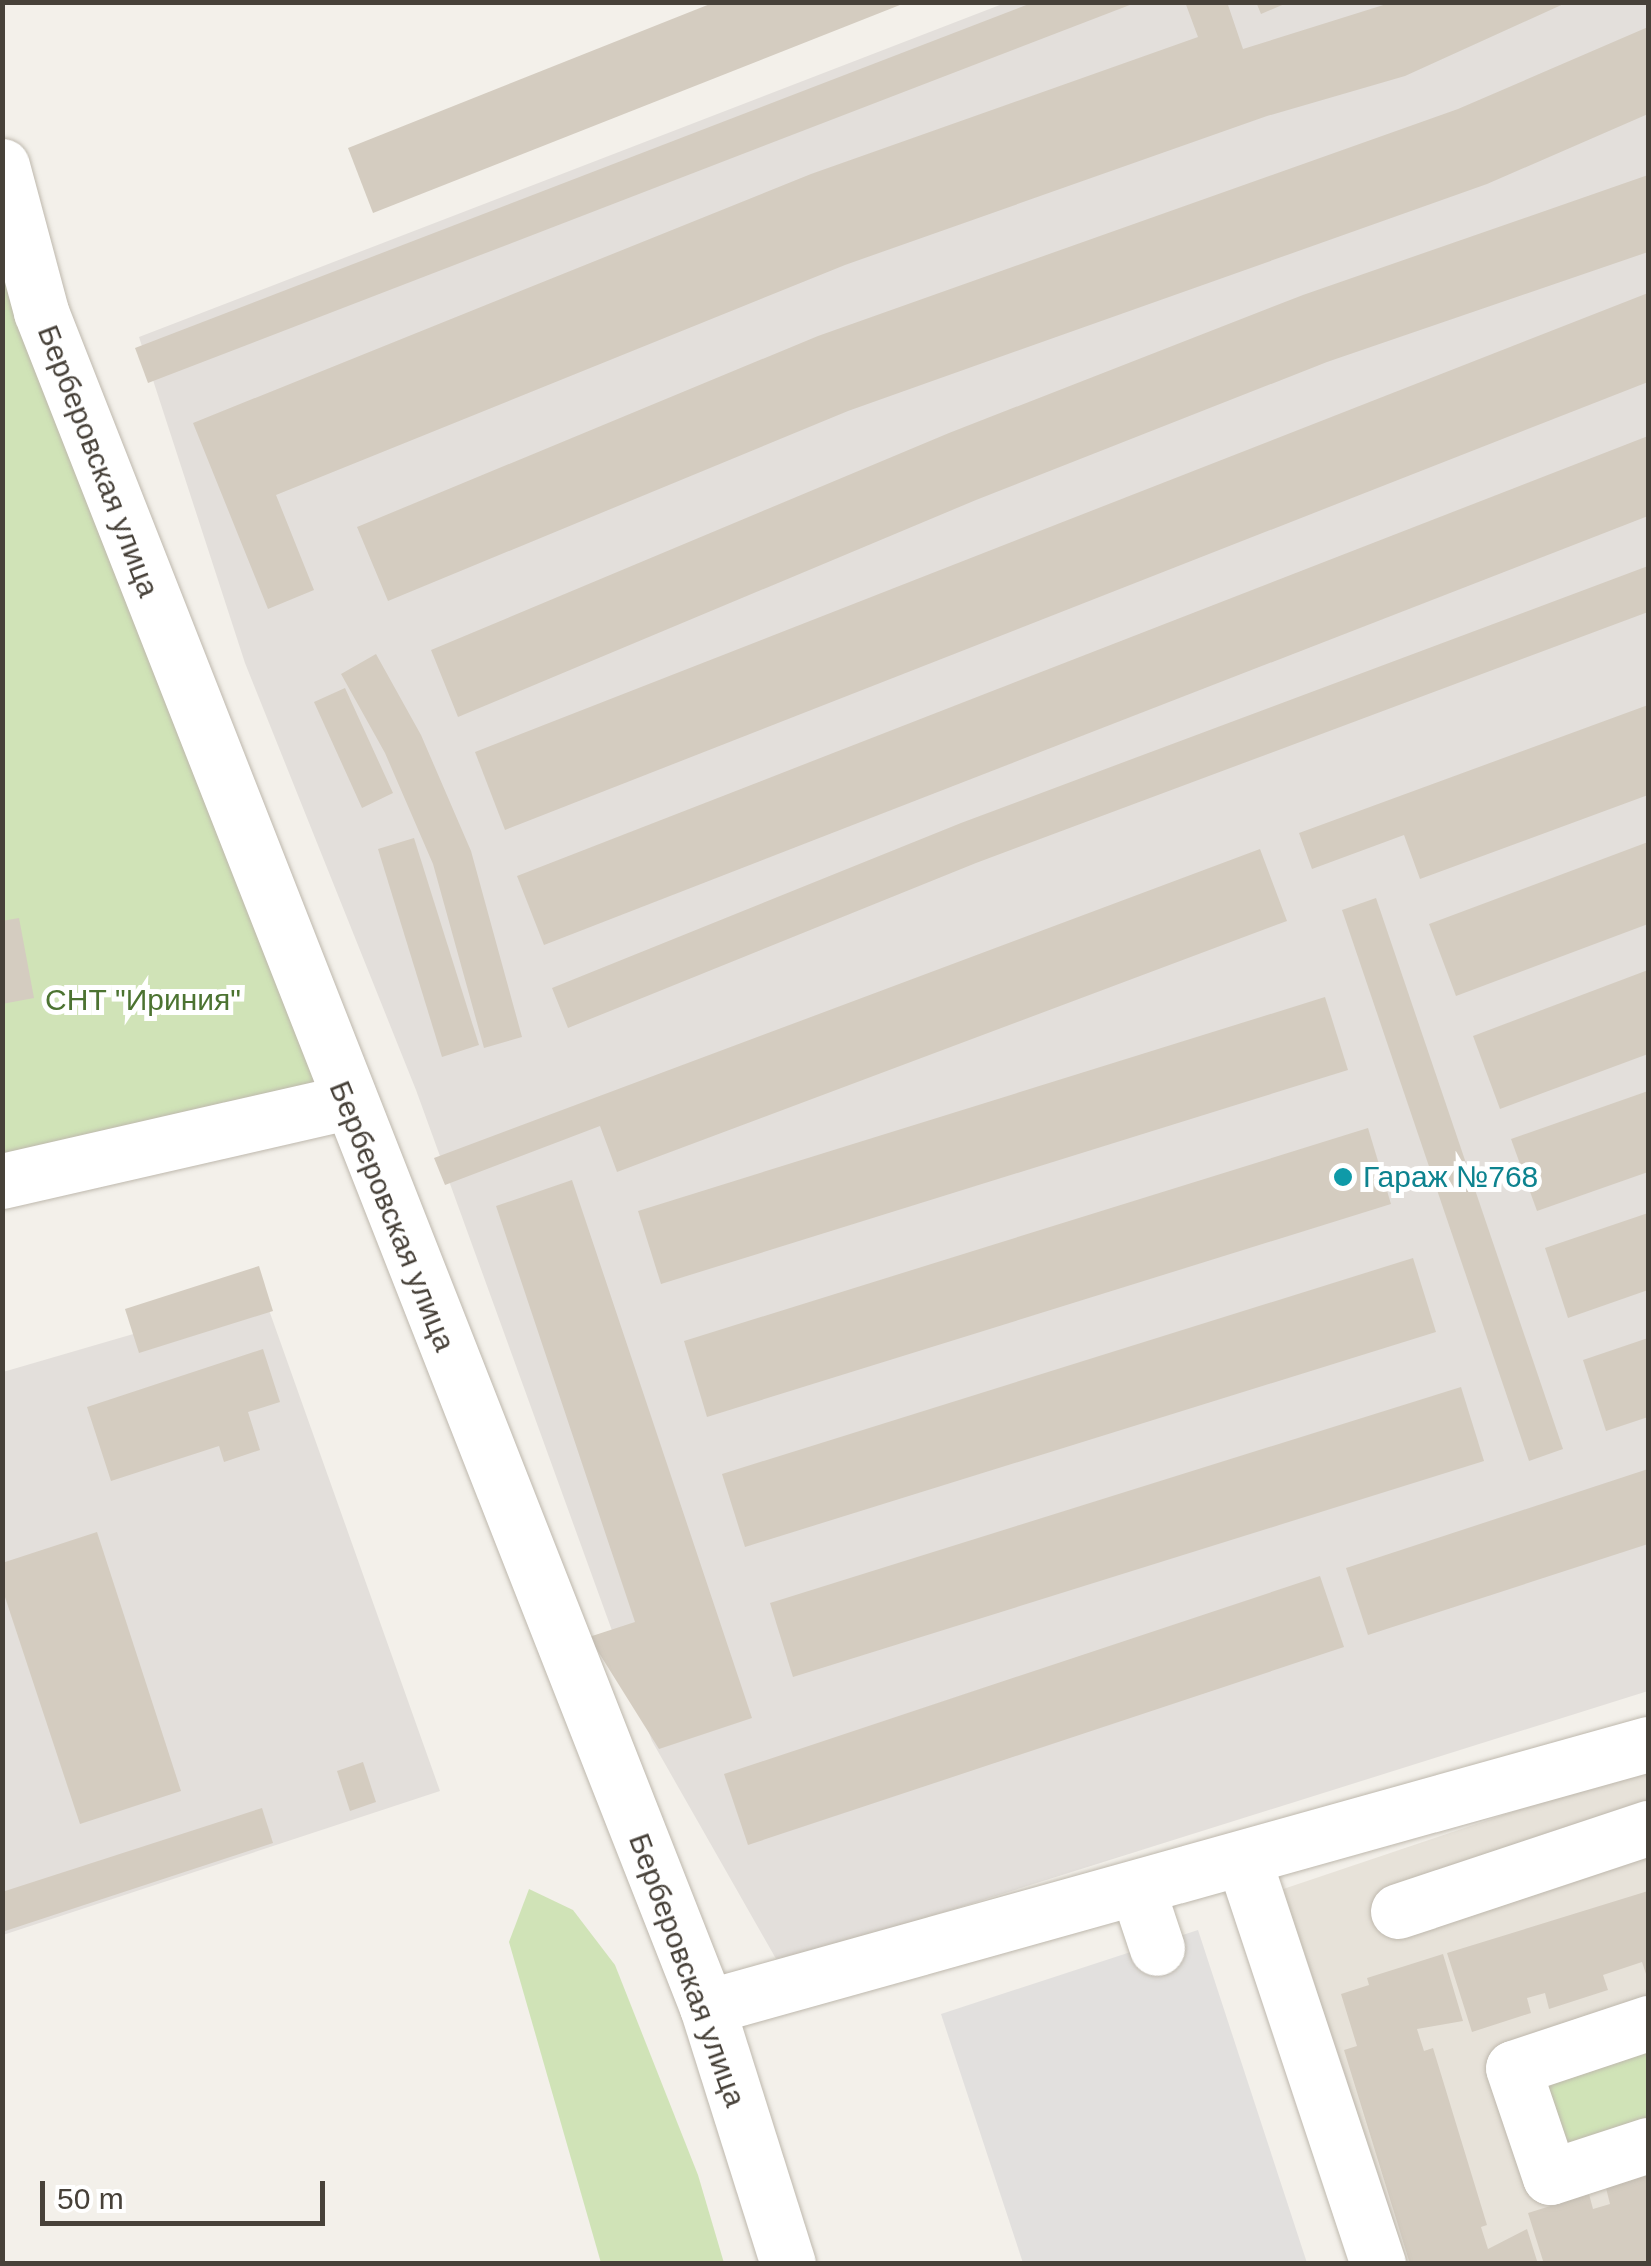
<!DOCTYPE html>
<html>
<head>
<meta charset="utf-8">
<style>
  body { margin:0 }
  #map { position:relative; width:1651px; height:2266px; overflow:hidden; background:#f3f0ea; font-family:Helvetica,sans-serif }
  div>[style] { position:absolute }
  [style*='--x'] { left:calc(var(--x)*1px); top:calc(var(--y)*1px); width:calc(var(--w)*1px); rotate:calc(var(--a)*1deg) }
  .residential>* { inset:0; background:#e7e2d9 }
  .industrial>* { inset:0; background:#e3dfdb }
  .green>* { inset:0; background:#d0e3b7 }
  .parking>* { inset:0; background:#e2e0de }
  .building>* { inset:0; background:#d4ccc0 }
  .roads { filter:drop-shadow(0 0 2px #beb8ad) drop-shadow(0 0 2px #beb8ad) }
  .minor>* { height:55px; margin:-27.5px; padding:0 27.5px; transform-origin:27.5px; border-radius:27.5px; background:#fff }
  .dots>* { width:28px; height:28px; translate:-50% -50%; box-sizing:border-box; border:5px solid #fff; border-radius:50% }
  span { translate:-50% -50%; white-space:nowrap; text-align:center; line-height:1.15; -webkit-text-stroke:10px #fff; paint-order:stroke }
  .street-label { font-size:30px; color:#474139 }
  .park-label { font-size:30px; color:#4c7331 }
  .culture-label { font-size:30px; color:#0d838f }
  .left { translate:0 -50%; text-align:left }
  .frame { position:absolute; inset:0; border:5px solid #474139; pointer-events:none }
  .scale { position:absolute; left:40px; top:2181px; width:285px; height:45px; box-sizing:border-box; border:5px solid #474139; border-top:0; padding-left:12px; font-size:30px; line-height:35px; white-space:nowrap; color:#474139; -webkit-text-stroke:8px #fff; paint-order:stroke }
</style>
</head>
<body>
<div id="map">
  <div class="residential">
    <i style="clip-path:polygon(1648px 1766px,1648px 2263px,1367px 2263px,1236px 1905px)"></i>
  </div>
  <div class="industrial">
    <i style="clip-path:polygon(1005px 3px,1648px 3px,1648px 1691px,779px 1964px,652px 1741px,416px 1090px,245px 663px,139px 337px)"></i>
    <i style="clip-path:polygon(264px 1296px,440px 1791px,3px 1935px,3px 1372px)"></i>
  </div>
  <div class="green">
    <i style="clip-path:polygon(2px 226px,330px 1095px,2px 1184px)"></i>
    <i style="clip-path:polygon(529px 1889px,573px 1910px,615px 1965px,698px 2175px,724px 2263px,601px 2263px,509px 1942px)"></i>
    <i style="clip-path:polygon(1648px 2035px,1648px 2132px,1563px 2160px,1534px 2073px)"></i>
  </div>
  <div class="parking">
    <i style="clip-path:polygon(1198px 1930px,1307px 2263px,1023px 2263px,941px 2014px)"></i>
  </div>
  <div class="building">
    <i style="clip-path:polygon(715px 2px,905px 3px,373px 213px,348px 148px)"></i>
    <i style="clip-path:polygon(1034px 2px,1135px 3px,148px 383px,135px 348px)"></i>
    <i style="clip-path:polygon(1185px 2px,1227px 2px,1243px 49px,1393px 2px,1568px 2px,1405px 76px,1267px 116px,845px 265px,276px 495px,314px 590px,268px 609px,193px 423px,811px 174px,1198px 37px)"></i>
    <i style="clip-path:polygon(1256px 2px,1289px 2px,1261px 14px)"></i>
    <i style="clip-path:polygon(1648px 27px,1648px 114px,1487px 184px,848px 411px,388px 601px,357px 527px,818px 336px,1458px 109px)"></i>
    <i style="clip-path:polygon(1648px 175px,1648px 252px,1327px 362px,976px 500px,458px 717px,431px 650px,949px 433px,1303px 295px)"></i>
    <i style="clip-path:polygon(1648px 293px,1648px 382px,505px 830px,475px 752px)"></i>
    <i style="clip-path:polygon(1648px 436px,1648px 516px,544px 945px,517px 876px)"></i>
    <i style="clip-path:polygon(1648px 566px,1648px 612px,976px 863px,568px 1028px,552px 988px,961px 823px)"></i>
    <i style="clip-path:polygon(376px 654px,421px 735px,471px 851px,522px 1037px,484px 1048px,433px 864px,385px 753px,341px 674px)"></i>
    <i style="clip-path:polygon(345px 688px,393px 793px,362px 808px,314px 702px)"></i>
    <i style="clip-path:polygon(1648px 705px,1648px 795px,1420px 879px,1404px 835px,1312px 869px,1299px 833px)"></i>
    <i style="clip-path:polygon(414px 838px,479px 1045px,442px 1057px,378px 849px)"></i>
    <i style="clip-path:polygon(1648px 842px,1648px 924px,1456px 996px,1429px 924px)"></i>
    <i style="clip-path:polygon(1260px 849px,1287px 921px,617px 1172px,600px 1126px,445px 1185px,434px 1158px)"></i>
    <i style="clip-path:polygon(1376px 898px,1563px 1449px,1529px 1461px,1342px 910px)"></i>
    <i style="clip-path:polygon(19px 918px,34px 998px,2px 1004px,2px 921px)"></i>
    <i style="clip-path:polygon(1648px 970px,1648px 1054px,1500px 1109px,1473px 1036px)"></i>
    <i style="clip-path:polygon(1325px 997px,1348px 1070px,661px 1284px,638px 1211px)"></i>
    <i style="clip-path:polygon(1648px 1091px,1648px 1172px,1537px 1211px,1511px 1139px)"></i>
    <i style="clip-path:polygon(1368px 1128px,1391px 1204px,707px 1417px,684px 1341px)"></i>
    <i style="clip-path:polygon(572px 1180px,752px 1718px,659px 1749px,589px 1637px,635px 1622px,496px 1206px)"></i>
    <i style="clip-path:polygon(1648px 1213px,1648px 1290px,1568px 1318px,1545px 1248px)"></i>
    <i style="clip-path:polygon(1413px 1258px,1436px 1332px,745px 1547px,722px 1474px)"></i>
    <i style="clip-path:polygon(259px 1266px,273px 1311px,139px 1353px,125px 1309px)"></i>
    <i style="clip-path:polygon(1648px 1338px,1648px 1417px,1606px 1431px,1583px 1360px)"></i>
    <i style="clip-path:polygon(263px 1349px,280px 1402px,248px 1412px,260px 1450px,224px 1462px,219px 1446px,111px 1481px,87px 1407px)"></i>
    <i style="clip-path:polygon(1461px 1387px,1484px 1461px,793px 1677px,770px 1603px)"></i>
    <i style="clip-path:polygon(1648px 1469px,1648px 1544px,1368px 1635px,1346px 1568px)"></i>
    <i style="clip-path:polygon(97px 1532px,181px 1791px,80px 1824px,2px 1588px,2px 1563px)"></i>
    <i style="clip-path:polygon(1320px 1576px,1344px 1647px,748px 1845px,724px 1774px)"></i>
    <i style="clip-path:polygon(363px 1762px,376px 1802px,350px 1811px,337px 1771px)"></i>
    <i style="clip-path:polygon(262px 1808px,273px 1843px,2px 1932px,2px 1892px)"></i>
    <i style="clip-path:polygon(1648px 1891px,1648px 1980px,1642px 1962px,1603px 1975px,1608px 1990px,1549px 2009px,1545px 1993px,1527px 1998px,1531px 2013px,1472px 2032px,1447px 1953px)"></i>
    <i style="clip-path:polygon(1443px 1954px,1463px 2021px,1417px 2029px,1424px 2051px,1433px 2048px,1487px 2225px,1481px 2227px,1488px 2249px,1527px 2229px,1538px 2264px,1410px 2264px,1344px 2050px,1357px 2046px,1341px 1994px,1369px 1985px,1367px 1978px)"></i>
    <i style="clip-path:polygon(1648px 2175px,1648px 2261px,1544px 2264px,1528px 2213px,1589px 2194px,1593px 2209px,1610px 2204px,1606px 2188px)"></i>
  </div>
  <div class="roads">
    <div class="minor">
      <i style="--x:2;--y:166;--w:151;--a:75"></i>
      <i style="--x:41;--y:312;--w:1821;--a:68.55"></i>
      <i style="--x:707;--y:2007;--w:269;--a:72.5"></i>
      <i style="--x:2;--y:1181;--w:353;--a:-12.9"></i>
      <i style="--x:1243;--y:1858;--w:428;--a:71.6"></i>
      <i style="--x:1137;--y:1888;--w:63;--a:71.6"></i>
      <i style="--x:1398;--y:1911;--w:263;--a:-18.4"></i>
      <i style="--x:707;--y:2007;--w:977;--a:-15.62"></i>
      <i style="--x:1648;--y:2023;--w:142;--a:161.6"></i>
      <i style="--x:1513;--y:2068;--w:115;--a:71.3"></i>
      <i style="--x:1550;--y:2177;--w:103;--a:-18.1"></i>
    </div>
  </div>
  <div class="dots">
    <i style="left:1343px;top:1177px;background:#0f9aa8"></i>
  </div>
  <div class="street-label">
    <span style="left:98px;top:461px;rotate:69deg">Берберовская улица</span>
    <span style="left:392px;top:1216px;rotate:68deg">Берберовская улица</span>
    <span style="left:687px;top:1970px;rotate:70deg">Берберовская улица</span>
  </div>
  <div class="park-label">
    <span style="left:143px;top:1000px">СНТ "Ириния"</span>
  </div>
  <div class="culture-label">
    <span class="left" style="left:1363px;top:1177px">Гараж №768</span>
  </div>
  <div class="frame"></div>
  <div class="scale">50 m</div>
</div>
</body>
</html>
